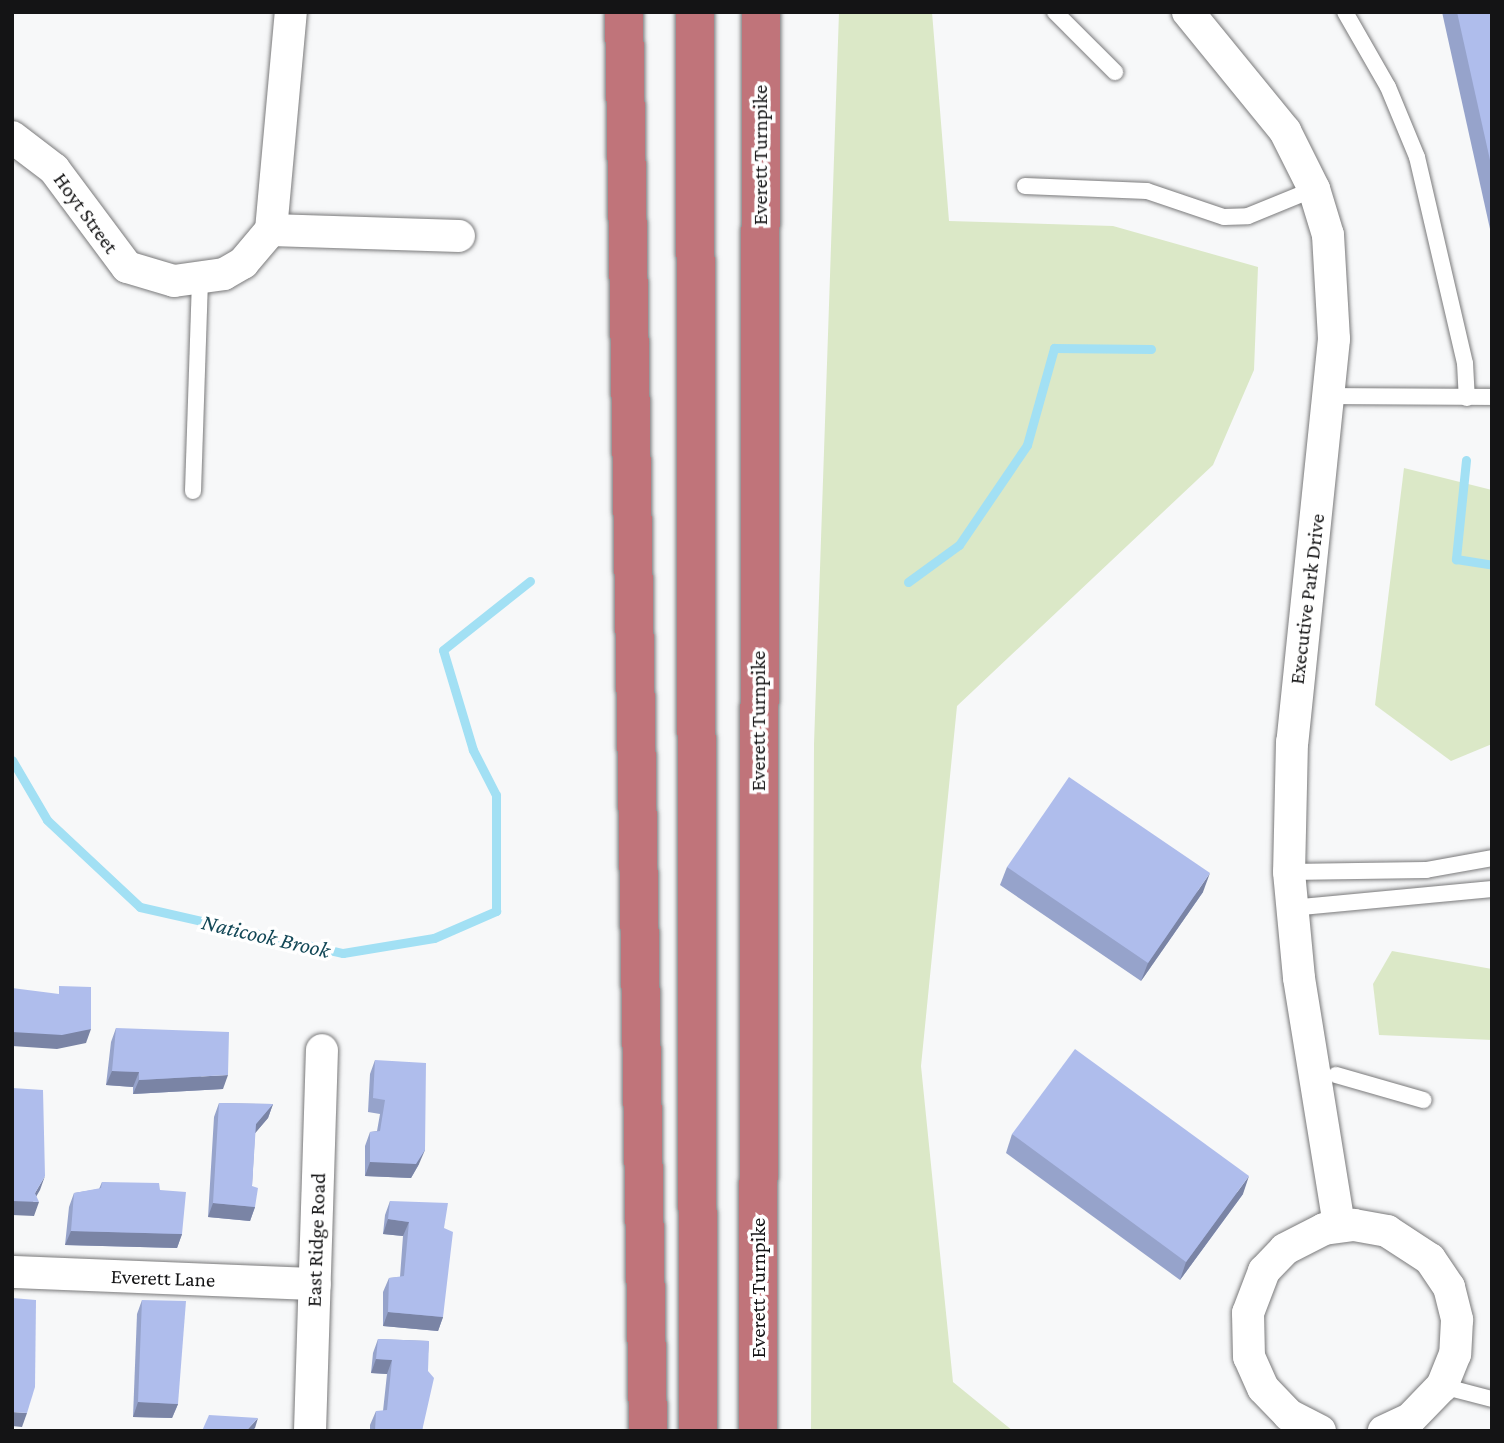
<!DOCTYPE html>
<html>
<head>
<meta charset="utf-8">
<style>
  body { margin:0 }
  #map { position:relative; width:1504px; height:1443px; overflow:hidden; background:#f7f8f9; font-family:"Crimson Pro",serif }
  div>[style] { position:absolute }
  [style*='--x'] { left:calc(var(--x)*1px); top:calc(var(--y)*1px); width:calc(var(--w)*1px); rotate:calc(var(--a)*1deg) }
  .green>* { inset:0; background:#dbe8c7 }
  .stream>* { height:9px; margin:-4.5px; padding:0 4.5px; transform-origin:4.5px; border-radius:4.5px; background:#a2e0f4 }
  .roads { filter:drop-shadow(0 0 2px #7a7a7b) drop-shadow(0 0 2px #7a7a7b) }
  .service>* { height:16px; margin:-8px; padding:0 8px; transform-origin:8px; border-radius:8px; background:#fff }
  .minor>* { height:32px; margin:-16px; padding:0 16px; transform-origin:16px; border-radius:16px; background:#fff }
  .motorway>* { height:38px; margin:-19px; padding:0 19px; transform-origin:19px; border-radius:19px; background:#c0747a }
  .wall>* { inset:0; background:#96a3cb }
  .shaded-wall>* { inset:0; background:#7a84a5 }
  .building>* { inset:0; background:#afbdec }
  span { translate:-50% -50%; white-space:nowrap; text-align:center; line-height:1.15; -webkit-text-stroke:7px #fff; paint-order:stroke }
  .street-label { font-size:21px; color:#141415 }
  .water-label { font-size:23px; color:#134857; font-style:italic }
  .frame { position:absolute; inset:0; border:14px solid #141415; pointer-events:none }
</style>
</head>
<body>
<div id="map">
  <div class="green">
    <i style="clip-path:polygon(839px 12px,932px 12px,949px 221px,1113px 226px,1258px 267px,1254px 370px,1213px 465px,957px 706px,921px 1066px,953px 1382px,1013px 1431px,811px 1431px,814px 744px)"></i>
    <i style="clip-path:polygon(1404px 468px,1492px 490px,1492px 744px,1451px 761px,1375px 705px)"></i>
    <i style="clip-path:polygon(1392px 951px,1492px 969px,1492px 1040px,1379px 1035px,1373px 984px)"></i>
  </div>
  <div class="stream">
    <i style="--x:1466;--y:460;--w:100;--a:95.8"></i>
    <i style="--x:1456;--y:559;--w:36;--a:9"></i>
    <i style="--x:908;--y:582;--w:63;--a:-36"></i>
    <i style="--x:959;--y:545;--w:121;--a:-55.8"></i>
    <i style="--x:1027;--y:445;--w:101;--a:-74.4"></i>
    <i style="--x:1054;--y:348;--w:97;--a:0.6"></i>
    <i style="--x:12;--y:760;--w:69;--a:59.7"></i>
    <i style="--x:47;--y:820;--w:127;--a:43.1"></i>
    <i style="--x:140;--y:907;--w:208;--a:12.8"></i>
    <i style="--x:343;--y:953;--w:92;--a:-9.4"></i>
    <i style="--x:434;--y:938;--w:68;--a:-23.5"></i>
    <i style="--x:496;--y:911;--w:116;--a:-90"></i>
    <i style="--x:496;--y:795;--w:51;--a:-117.1"></i>
    <i style="--x:473;--y:750;--w:104;--a:-106.7"></i>
    <i style="--x:443;--y:650;--w:111;--a:-38.4"></i>
  </div>
  <div class="roads">
    <div class="service">
      <i style="--x:1055;--y:12;--w:85;--a:45"></i>
      <i style="--x:1345;--y:12;--w:86;--a:60.2"></i>
      <i style="--x:1388;--y:87;--w:76;--a:67.5"></i>
      <i style="--x:1417;--y:157;--w:212;--a:76.9"></i>
      <i style="--x:1465;--y:363;--w:35;--a:87"></i>
      <i style="--x:1025;--y:186;--w:122;--a:2.3"></i>
      <i style="--x:1147;--y:191;--w:81;--a:18.7"></i>
      <i style="--x:1224;--y:217;--w:24;--a:-2"></i>
      <i style="--x:1248;--y:216;--w:71;--a:-22.2"></i>
      <i style="--x:1328;--y:396;--w:164;--a:0.3"></i>
      <i style="--x:193;--y:491;--w:211;--a:-88.1"></i>
      <i style="--x:1289;--y:872;--w:137;--a:-0.8"></i>
      <i style="--x:1426;--y:870;--w:67;--a:-10.3"></i>
      <i style="--x:1291;--y:908;--w:202;--a:-5.4"></i>
      <i style="--x:1336;--y:1075;--w:91;--a:16"></i>
      <i style="--x:1442;--y:1386;--w:52;--a:14.6"></i>
    </div>
    <div class="minor">
      <i style="--x:1188;--y:12;--w:154;--a:50.8"></i>
      <i style="--x:1285;--y:131;--w:65;--a:63.4"></i>
      <i style="--x:1314;--y:189;--w:48;--a:73.1"></i>
      <i style="--x:1328;--y:235;--w:104;--a:86.7"></i>
      <i style="--x:1334;--y:339;--w:405;--a:95.9"></i>
      <i style="--x:1292;--y:742;--w:130;--a:91.3"></i>
      <i style="--x:1289;--y:872;--w:106;--a:84.6"></i>
      <i style="--x:1299;--y:978;--w:251;--a:80.8"></i>
      <i style="--x:12;--y:137;--w:53;--a:37.3"></i>
      <i style="--x:54;--y:169;--w:122;--a:53.3"></i>
      <i style="--x:127;--y:267;--w:49;--a:16.6"></i>
      <i style="--x:174;--y:281;--w:50;--a:-8"></i>
      <i style="--x:224;--y:274;--w:22;--a:-30"></i>
      <i style="--x:243;--y:263;--w:43;--a:-49.7"></i>
      <i style="--x:271;--y:230;--w:219;--a:-84.8"></i>
      <i style="--x:271;--y:230;--w:188;--a:1.8"></i>
      <i style="--x:12;--y:1272;--w:303;--a:2.3"></i>
      <i style="--x:310;--y:1431;--w:381;--a:-88.2"></i>
      <i style="--x:1320;--y:1431;--w:35;--a:-153"></i>
      <i style="--x:1289;--y:1415;--w:37;--a:-134"></i>
      <i style="--x:1263;--y:1388;--w:34;--a:-114"></i>
      <i style="--x:1249;--y:1357;--w:44;--a:-91.3"></i>
      <i style="--x:1248;--y:1313;--w:45;--a:-69.1"></i>
      <i style="--x:1264;--y:1271;--w:30;--a:-46"></i>
      <i style="--x:1285;--y:1249;--w:44;--a:-27.1"></i>
      <i style="--x:1324;--y:1229;--w:30;--a:-8"></i>
      <i style="--x:1354;--y:1225;--w:34;--a:10"></i>
      <i style="--x:1387;--y:1231;--w:51;--a:33.1"></i>
      <i style="--x:1430;--y:1259;--w:34;--a:56"></i>
      <i style="--x:1449;--y:1287;--w:34;--a:76"></i>
      <i style="--x:1457;--y:1320;--w:34;--a:93"></i>
      <i style="--x:1455;--y:1354;--w:35;--a:112"></i>
      <i style="--x:1442;--y:1386;--w:46;--a:134.1"></i>
      <i style="--x:1410;--y:1419;--w:29;--a:155"></i>
    </div>
    <div class="motorway">
      <i style="--x:624;--y:12;--w:1419;--a:89.03"></i>
      <i style="--x:695;--y:12;--w:1419;--a:89.88"></i>
      <i style="--x:758;--y:1431;--w:1419;--a:-89.88"></i>
    </div>
  </div>
  <div class="wall">
    <i style="clip-path:polygon(1442px 12px,1492px 12px,1492px 238px)"></i>
    <i style="clip-path:polygon(1007px 867px,1203px 892px,1141px 981px,1000px 885px)"></i>
    <i style="clip-path:polygon(116px 1028px,223px 1089px,133px 1094px,133px 1087px,106px 1085px,111px 1042px)"></i>
    <i style="clip-path:polygon(375px 1060px,419px 1164px,411px 1178px,365px 1176px,365px 1146px,370px 1132px,377px 1131px,380px 1114px,368px 1112px,370px 1074px)"></i>
    <i style="clip-path:polygon(219px 1103px,273px 1104px,268px 1118px,255px 1133px,252px 1186px,255px 1207px,250px 1221px,208px 1217px,214px 1117px)"></i>
    <i style="clip-path:polygon(1012px 1134px,1243px 1194px,1180px 1280px,1006px 1153px)"></i>
    <i style="clip-path:polygon(102px 1182px,160px 1190px,182px 1234px,177px 1248px,65px 1245px,69px 1207px,74px 1193px,99px 1189px)"></i>
    <i style="clip-path:polygon(390px 1201px,444px 1228px,443px 1317px,438px 1331px,383px 1326px,383px 1292px,389px 1278px,400px 1277px,403px 1236px,383px 1234px,385px 1215px)"></i>
    <i style="clip-path:polygon(142px 1300px,178px 1404px,172px 1418px,133px 1417px,137px 1314px)"></i>
    <i style="clip-path:polygon(378px 1339px,429px 1341px,422px 1431px,370px 1431px,370px 1425px,376px 1411px,383px 1411px,387px 1374px,371px 1373px,373px 1353px)"></i>
  </div>
  <div class="shaded-wall">
    <i style="clip-path:polygon(1210px 873px,1203px 892px,1141px 981px,1148px 963px)"></i>
    <i style="clip-path:polygon(91px 1029px,86px 1043px,57px 1049px,12px 1046px,12px 1032px)"></i>
    <i style="clip-path:polygon(112px 1071px,139px 1072px,133px 1087px,106px 1085px)"></i>
    <i style="clip-path:polygon(228px 1075px,223px 1089px,133px 1094px,139px 1080px)"></i>
    <i style="clip-path:polygon(273px 1104px,268px 1118px,251px 1138px,256px 1124px)"></i>
    <i style="clip-path:polygon(425px 1150px,419px 1164px,411px 1178px,365px 1176px,370px 1162px)"></i>
    <i style="clip-path:polygon(45px 1176px,40px 1190px,33px 1202px,39px 1202px,34px 1216px,12px 1215px,12px 1201px,35px 1193px)"></i>
    <i style="clip-path:polygon(1249px 1176px,1243px 1194px,1180px 1280px,1186px 1262px)"></i>
    <i style="clip-path:polygon(213px 1203px,255px 1207px,250px 1221px,208px 1217px)"></i>
    <i style="clip-path:polygon(388px 1219px,409px 1222px,403px 1236px,383px 1234px)"></i>
    <i style="clip-path:polygon(71px 1231px,182px 1234px,177px 1248px,65px 1245px)"></i>
    <i style="clip-path:polygon(388px 1312px,443px 1317px,438px 1331px,383px 1326px)"></i>
    <i style="clip-path:polygon(376px 1359px,392px 1360px,387px 1374px,371px 1373px)"></i>
    <i style="clip-path:polygon(138px 1402px,178px 1404px,172px 1418px,133px 1417px)"></i>
    <i style="clip-path:polygon(12px 1412px,27px 1413px,22px 1427px,12px 1426px)"></i>
    <i style="clip-path:polygon(258px 1418px,255px 1428px,252px 1431px,246px 1431px)"></i>
  </div>
  <div class="building">
    <i style="clip-path:polygon(1457px 12px,1492px 12px,1492px 169px)"></i>
    <i style="clip-path:polygon(1069px 777px,1210px 873px,1148px 963px,1007px 867px)"></i>
    <i style="clip-path:polygon(59px 986px,91px 987px,91px 1029px,62px 1035px,12px 1032px,12px 988px,59px 994px)"></i>
    <i style="clip-path:polygon(116px 1028px,229px 1032px,228px 1075px,139px 1080px,139px 1072px,112px 1071px)"></i>
    <i style="clip-path:polygon(1075px 1049px,1249px 1176px,1186px 1262px,1012px 1134px)"></i>
    <i style="clip-path:polygon(375px 1060px,426px 1063px,425px 1150px,416px 1164px,370px 1162px,370px 1132px,380px 1131px,385px 1100px,373px 1098px)"></i>
    <i style="clip-path:polygon(12px 1088px,43px 1090px,45px 1176px,35px 1193px,39px 1202px,12px 1201px)"></i>
    <i style="clip-path:polygon(219px 1103px,273px 1104px,256px 1124px,252px 1186px,258px 1188px,255px 1207px,213px 1203px)"></i>
    <i style="clip-path:polygon(102px 1182px,159px 1183px,160px 1190px,186px 1192px,182px 1234px,71px 1231px,74px 1193px,101px 1188px)"></i>
    <i style="clip-path:polygon(390px 1201px,448px 1203px,444px 1228px,453px 1232px,443px 1317px,388px 1312px,389px 1278px,404px 1276px,409px 1222px,388px 1219px)"></i>
    <i style="clip-path:polygon(12px 1298px,36px 1300px,35px 1387px,27px 1413px,12px 1412px)"></i>
    <i style="clip-path:polygon(142px 1300px,186px 1301px,178px 1404px,138px 1402px)"></i>
    <i style="clip-path:polygon(378px 1339px,429px 1341px,428px 1371px,434px 1378px,422px 1431px,375px 1431px,376px 1411px,387px 1410px,392px 1360px,376px 1359px)"></i>
    <i style="clip-path:polygon(209px 1415px,258px 1418px,246px 1431px,202px 1431px)"></i>
  </div>
  <div class="street-label">
    <span style="left:760px;top:155px;rotate:-90deg">Everett Turnpike</span>
    <span style="left:86px;top:213px;rotate:54deg">Hoyt Street</span>
    <span style="left:1307px;top:599px;rotate:-83deg">Executive Park Drive</span>
    <span style="left:758px;top:721px;rotate:-90deg">Everett Turnpike</span>
    <span style="left:316px;top:1240px;rotate:-88deg">East Ridge Road</span>
    <span style="left:163px;top:1278px;rotate:2deg">Everett Lane</span>
    <span style="left:758px;top:1288px;rotate:-90deg">Everett Turnpike</span>
  </div>
  <div class="water-label">
    <span style="left:266px;top:936px;rotate:13deg">Naticook Brook</span>
  </div>
  <div class="frame"></div>
</div>
</body>
</html>
